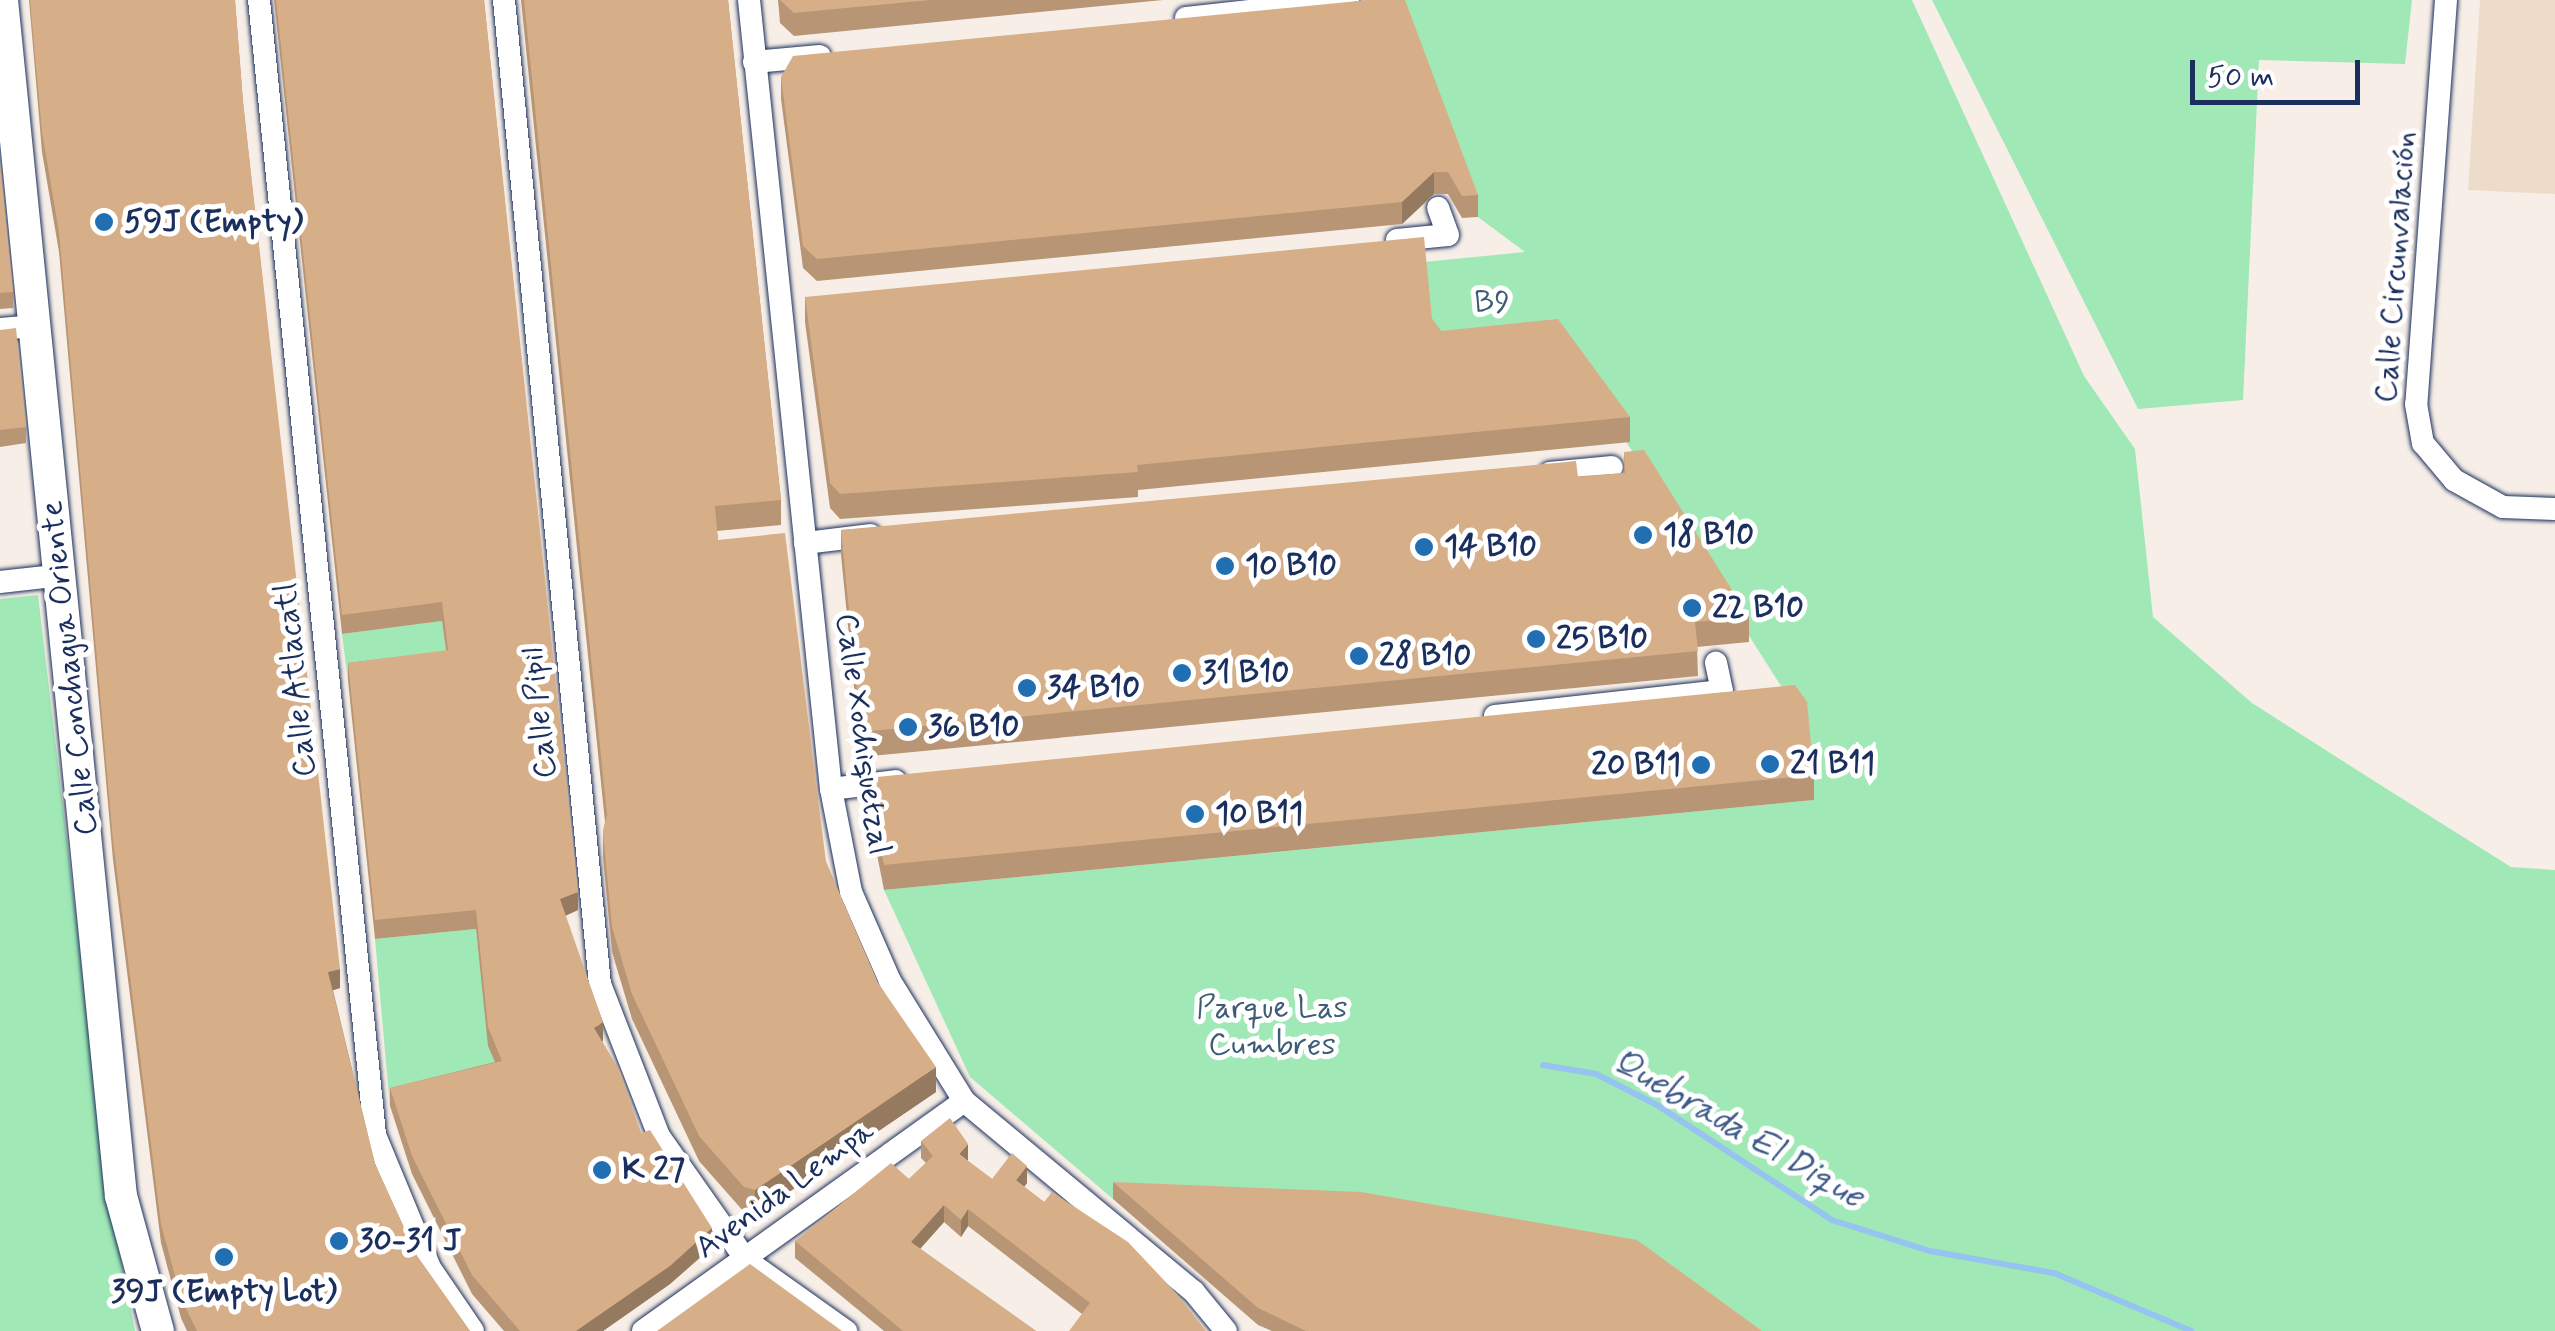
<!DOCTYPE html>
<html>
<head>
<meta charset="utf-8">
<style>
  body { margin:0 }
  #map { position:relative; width:2555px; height:1331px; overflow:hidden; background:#f7efe7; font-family:Mynerve,sans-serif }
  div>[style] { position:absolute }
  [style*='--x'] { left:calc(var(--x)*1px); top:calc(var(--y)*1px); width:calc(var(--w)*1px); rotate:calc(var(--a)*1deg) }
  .built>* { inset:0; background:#eddcca }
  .green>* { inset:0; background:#a0e8b5 }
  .stream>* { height:6px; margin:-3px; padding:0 3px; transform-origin:3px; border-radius:3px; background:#97c3f1 }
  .roads { filter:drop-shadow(0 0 2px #1b2f5e) drop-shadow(0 0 2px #1b2f5e) }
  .street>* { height:22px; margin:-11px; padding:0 11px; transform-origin:11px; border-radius:11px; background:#fff }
  .secondary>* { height:32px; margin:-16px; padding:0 16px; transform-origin:16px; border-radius:16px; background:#fff }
  .wall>* { inset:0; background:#b89675 }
  .shaded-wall>* { inset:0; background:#967a5f }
  .building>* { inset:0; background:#d6ae88 }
  .dots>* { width:28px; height:28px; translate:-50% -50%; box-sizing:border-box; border:5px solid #fff; border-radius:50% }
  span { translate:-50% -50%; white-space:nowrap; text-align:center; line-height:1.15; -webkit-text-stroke:10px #fff; paint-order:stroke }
  .poi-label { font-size:32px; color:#1b2f5e; font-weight:700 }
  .left { translate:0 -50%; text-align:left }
  .right { translate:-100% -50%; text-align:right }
  .street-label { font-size:32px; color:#1b2f5e }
  .park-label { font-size:32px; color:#3c5d74 }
  .water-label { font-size:35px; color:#405b8a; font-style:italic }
  .scale { position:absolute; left:2190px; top:60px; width:170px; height:45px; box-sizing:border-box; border:5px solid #1b2f5e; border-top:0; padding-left:12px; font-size:30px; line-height:35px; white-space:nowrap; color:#1b2f5e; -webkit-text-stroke:8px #fff; paint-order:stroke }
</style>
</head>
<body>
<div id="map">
  <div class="built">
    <i style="clip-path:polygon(2480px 0,2555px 0,2555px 194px,2468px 190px)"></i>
  </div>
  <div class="green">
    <i style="clip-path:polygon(1397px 0,1912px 0,2084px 376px,2135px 449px,2153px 617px,2252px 703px,2371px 779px,2511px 867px,2555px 870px,2555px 1331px,1744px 1331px,1309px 1203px,1113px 1199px,970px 1077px,884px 890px,1814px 800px,1807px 727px,1606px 410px,1433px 356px,1424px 262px,1525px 252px,1478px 217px)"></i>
    <i style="clip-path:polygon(1932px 0,2412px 0,2405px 64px,2259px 60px,2243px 400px,2138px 409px)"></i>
    <i style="clip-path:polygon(38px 595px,109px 1197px,135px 1331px,0 1331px,0 599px)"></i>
    <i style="clip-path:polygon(442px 621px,448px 669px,348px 681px,342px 634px)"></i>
    <i style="clip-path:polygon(476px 929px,487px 1028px,502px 1079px,390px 1107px,375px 939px)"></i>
  </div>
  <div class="stream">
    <i style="--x:1543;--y:1065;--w:54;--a:9.6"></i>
    <i style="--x:1596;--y:1074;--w:68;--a:26.9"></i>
    <i style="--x:1657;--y:1105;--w:209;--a:33.3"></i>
    <i style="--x:1832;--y:1220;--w:103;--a:17.6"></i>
    <i style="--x:1930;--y:1251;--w:126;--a:10.1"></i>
    <i style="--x:2054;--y:1273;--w:149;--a:22.9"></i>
  </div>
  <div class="roads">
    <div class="street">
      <i style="--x:259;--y:0;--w:1141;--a:84.16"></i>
      <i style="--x:375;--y:1135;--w:144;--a:67.5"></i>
      <i style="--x:430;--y:1268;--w:76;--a:55.7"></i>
      <i style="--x:504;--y:0;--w:989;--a:84.43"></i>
      <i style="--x:600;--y:984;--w:163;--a:68.8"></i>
      <i style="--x:659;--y:1136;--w:151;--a:54.9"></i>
      <i style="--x:746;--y:1260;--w:123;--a:35.4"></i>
      <i style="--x:749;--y:0;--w:793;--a:84.07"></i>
      <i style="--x:831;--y:789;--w:105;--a:79"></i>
      <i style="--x:851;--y:892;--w:97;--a:66.3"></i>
      <i style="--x:890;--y:981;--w:141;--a:58.3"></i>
      <i style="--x:964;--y:1101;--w:299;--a:39.7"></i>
      <i style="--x:1194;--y:1292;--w:50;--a:50.6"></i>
      <i style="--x:2446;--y:0;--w:405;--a:94.2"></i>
      <i style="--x:2416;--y:404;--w:40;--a:80"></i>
      <i style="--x:2423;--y:443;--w:48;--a:50"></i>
      <i style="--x:2454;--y:480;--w:56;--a:28.9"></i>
      <i style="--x:2503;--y:507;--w:52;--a:2.2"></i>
      <i style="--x:1186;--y:18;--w:163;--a:-6.3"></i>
      <i style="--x:754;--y:62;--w:66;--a:-5.2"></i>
      <i style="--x:1397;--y:240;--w:51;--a:-5.6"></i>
      <i style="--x:1448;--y:235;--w:29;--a:-110"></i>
      <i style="--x:0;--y:329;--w:36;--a:-5"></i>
      <i style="--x:1550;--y:473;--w:62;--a:-5.5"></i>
      <i style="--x:805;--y:543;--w:66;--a:-6.9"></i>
      <i style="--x:0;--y:582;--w:62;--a:-6.4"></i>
      <i style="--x:1495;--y:716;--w:228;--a:-6.3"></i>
      <i style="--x:1722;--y:691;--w:29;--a:-102"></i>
      <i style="--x:831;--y:789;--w:65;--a:-7"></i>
      <i style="--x:643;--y:1331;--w:395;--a:-35.6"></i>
    </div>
    <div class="secondary">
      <i style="--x:2;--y:0;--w:1202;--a:84.32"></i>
      <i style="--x:121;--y:1196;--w:140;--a:74.7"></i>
    </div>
  </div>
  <div class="wall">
    <i style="clip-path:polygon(29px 0,235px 0,243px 102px,340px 988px,333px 990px,375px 1164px,417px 1256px,470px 1331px,187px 1331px,181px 1318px,161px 1243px,113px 860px,59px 252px,42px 152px)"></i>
    <i style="clip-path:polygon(274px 0,484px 0,578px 910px,565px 916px,602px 1041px,641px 1133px,712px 1247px,670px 1284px,603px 1331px,504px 1331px,472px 1294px,412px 1174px,390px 1106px,390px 1088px,495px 1062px,488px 1046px,476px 929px,375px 939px,348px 681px,348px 663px,446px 651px,442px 621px,342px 634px)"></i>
    <i style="clip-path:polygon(521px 0,728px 0,781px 500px,781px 525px,717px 531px,718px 540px,826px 862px,878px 983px,936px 1092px,755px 1215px,744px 1212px,699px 1161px,632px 1019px,612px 952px,603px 858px,603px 832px,605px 822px)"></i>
    <i style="clip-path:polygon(778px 0,1163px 0,794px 36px,780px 23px)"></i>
    <i style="clip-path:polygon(1368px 0,1478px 195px,1478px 217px,1462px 218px,1448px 194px,1434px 194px,1402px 224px,817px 281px,803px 268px,781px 99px,781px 77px)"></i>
    <i style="clip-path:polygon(0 165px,13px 292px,13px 308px,0 309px)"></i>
    <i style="clip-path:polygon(805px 297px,1432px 319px,1441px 331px,1630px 417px,1630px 442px,1138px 490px,1138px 497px,840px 519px,830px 508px,805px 322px)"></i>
    <i style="clip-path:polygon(0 330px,26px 427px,26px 443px,0 447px)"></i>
    <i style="clip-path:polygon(1624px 452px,1749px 617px,1749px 642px,1697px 647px,1698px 676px,861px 757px,841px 555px,841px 530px,1624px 473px)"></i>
    <i style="clip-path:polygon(1814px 775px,1814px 800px,884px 890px,867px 804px,867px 778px)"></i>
    <i style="clip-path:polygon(921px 1141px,968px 1161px,992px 1179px,1027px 1183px,1024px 1187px,1044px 1202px,1177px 1294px,1082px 1314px,968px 1226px,961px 1237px,944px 1222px,920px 1249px,1036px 1331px,884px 1331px,795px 1258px,795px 1241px,909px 1179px,926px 1163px,921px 1158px)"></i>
    <i style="clip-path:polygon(1113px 1182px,1762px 1331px,1272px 1331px,1258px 1325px,1113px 1199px)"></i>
  </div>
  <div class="shaded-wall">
    <i style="clip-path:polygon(1434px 172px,1434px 194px,1402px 224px,1402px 202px)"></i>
    <i style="clip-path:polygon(578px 892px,578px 910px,560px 918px,560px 899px)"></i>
    <i style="clip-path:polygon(340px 969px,340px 988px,328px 992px,328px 972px)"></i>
    <i style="clip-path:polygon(603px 1022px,603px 1041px,594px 1046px,594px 1028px)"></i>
    <i style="clip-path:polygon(936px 1067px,936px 1092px,755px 1215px,755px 1190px)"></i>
    <i style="clip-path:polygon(968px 1144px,968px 1161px,959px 1154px)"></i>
    <i style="clip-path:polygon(1027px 1166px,1027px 1183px,1016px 1197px,1016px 1180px)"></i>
    <i style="clip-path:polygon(944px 1205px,944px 1222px,911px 1259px,911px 1242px)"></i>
    <i style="clip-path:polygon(968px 1209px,968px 1226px,961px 1237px,961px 1220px)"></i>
    <i style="clip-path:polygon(712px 1228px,712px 1247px,670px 1284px,603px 1331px,576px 1331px)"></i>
  </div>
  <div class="building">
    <i style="clip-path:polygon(30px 0,235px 0,243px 102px,340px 969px,328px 972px,375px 1164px,417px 1256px,470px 1331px,197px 1331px,181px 1298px,161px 1224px,113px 840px,59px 232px,42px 132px)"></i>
    <i style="clip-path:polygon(276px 0,484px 0,578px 892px,560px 899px,603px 1022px,594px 1028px,620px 1071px,641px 1133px,650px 1130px,712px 1228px,670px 1266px,576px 1331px,520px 1331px,472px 1275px,412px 1156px,390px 1088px,502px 1061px,488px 1027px,476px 910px,375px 920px,348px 663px,448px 650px,442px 602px,342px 615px)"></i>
    <i style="clip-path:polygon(524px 0,728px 0,781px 500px,715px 506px,718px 540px,785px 533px,826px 862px,878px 983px,936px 1067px,755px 1190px,744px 1187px,699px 1136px,632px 994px,612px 927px,603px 832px,607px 815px)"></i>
    <i style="clip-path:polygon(780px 0,930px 0,794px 13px)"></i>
    <i style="clip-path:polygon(1368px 0,1405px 0,1478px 195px,1462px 196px,1448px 172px,1434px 172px,1402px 202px,817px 259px,803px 246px,781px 77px,793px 56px)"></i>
    <i style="clip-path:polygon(0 165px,13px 292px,0 293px)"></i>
    <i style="clip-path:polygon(1424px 237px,1432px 319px,1441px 331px,1558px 319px,1630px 417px,1137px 465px,1138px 472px,840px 494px,830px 483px,805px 297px)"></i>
    <i style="clip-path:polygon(16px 328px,26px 427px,0 430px,0 330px)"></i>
    <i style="clip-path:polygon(1644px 450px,1749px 617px,1695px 622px,1698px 651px,861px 732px,841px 530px,1576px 461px,1578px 477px,1625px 473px,1624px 452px)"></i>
    <i style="clip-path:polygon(1795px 685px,1807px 702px,1814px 775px,884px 865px,867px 778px)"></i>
    <i style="clip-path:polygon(950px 1118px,968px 1144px,959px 1154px,992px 1179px,1012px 1153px,1027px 1166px,1016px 1180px,1044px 1202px,1052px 1192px,1128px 1242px,1177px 1294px,1206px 1331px,1069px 1331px,1090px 1303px,968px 1209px,961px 1220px,944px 1205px,911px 1242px,1036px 1331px,903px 1331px,795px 1241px,891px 1163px,909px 1179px,933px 1156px,921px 1141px)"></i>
    <i style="clip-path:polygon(1113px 1182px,1361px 1192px,1637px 1240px,1762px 1331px,1306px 1331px,1258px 1308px)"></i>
    <i style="clip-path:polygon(750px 1264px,842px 1331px,657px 1331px)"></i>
  </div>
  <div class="dots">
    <i style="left:104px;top:222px;background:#1f6fb2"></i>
    <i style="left:1643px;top:535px;background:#1f6fb2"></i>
    <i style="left:1424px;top:547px;background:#1f6fb2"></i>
    <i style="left:1225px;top:566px;background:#1f6fb2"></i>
    <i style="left:1692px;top:608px;background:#1f6fb2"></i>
    <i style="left:1536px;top:639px;background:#1f6fb2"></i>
    <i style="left:1359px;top:656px;background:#1f6fb2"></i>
    <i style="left:1182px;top:673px;background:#1f6fb2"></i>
    <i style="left:1027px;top:688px;background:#1f6fb2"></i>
    <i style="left:908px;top:727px;background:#1f6fb2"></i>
    <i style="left:1770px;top:764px;background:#1f6fb2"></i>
    <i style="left:1701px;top:765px;background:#1f6fb2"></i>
    <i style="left:1195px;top:814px;background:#1f6fb2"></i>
    <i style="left:602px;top:1170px;background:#1f6fb2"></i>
    <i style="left:339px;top:1241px;background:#1f6fb2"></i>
    <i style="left:224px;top:1257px;background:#1f6fb2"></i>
  </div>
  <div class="poi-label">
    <span class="left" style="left:124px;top:222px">59J (Empty)</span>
    <span class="left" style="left:1663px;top:535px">18 B10</span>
    <span class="left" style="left:1444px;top:547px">14 B10</span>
    <span class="left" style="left:1245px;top:566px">10 B10</span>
    <span class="left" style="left:1712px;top:608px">22 B10</span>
    <span class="left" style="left:1556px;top:639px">25 B10</span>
    <span class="left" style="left:1379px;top:656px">28 B10</span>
    <span class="left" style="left:1202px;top:673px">31 B10</span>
    <span class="left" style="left:1047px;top:688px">34 B10</span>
    <span class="left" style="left:928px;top:727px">36 B10</span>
    <span class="left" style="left:1790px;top:764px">21 B11</span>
    <span class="right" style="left:1681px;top:765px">20 B11</span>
    <span class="left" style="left:1215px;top:814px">10 B11</span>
    <span class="left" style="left:622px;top:1170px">K 27</span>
    <span class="left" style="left:359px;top:1241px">30-31 J</span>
    <span style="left:224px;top:1292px">39J (Empty Lot)</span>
  </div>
  <div class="street-label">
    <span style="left:2396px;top:267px;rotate:-86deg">Calle Circunvalación</span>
    <span style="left:70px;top:668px;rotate:-96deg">Calle Conchagua Oriente</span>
    <span style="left:296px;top:680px;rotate:-96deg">Calle Atlacatl</span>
    <span style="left:540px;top:713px;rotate:-96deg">Calle Pipil</span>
    <span style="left:862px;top:734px;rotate:82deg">Calle Xochiquetzal</span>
    <span style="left:785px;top:1190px;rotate:-36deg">Avenida Lempa</span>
  </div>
  <div class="park-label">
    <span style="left:1492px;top:303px">B9</span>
    <span style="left:1272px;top:1027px">Parque Las<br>Cumbres</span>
  </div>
  <div class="water-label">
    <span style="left:1738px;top:1129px;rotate:30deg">Quebrada El Dique</span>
  </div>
  <div class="scale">50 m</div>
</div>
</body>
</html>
